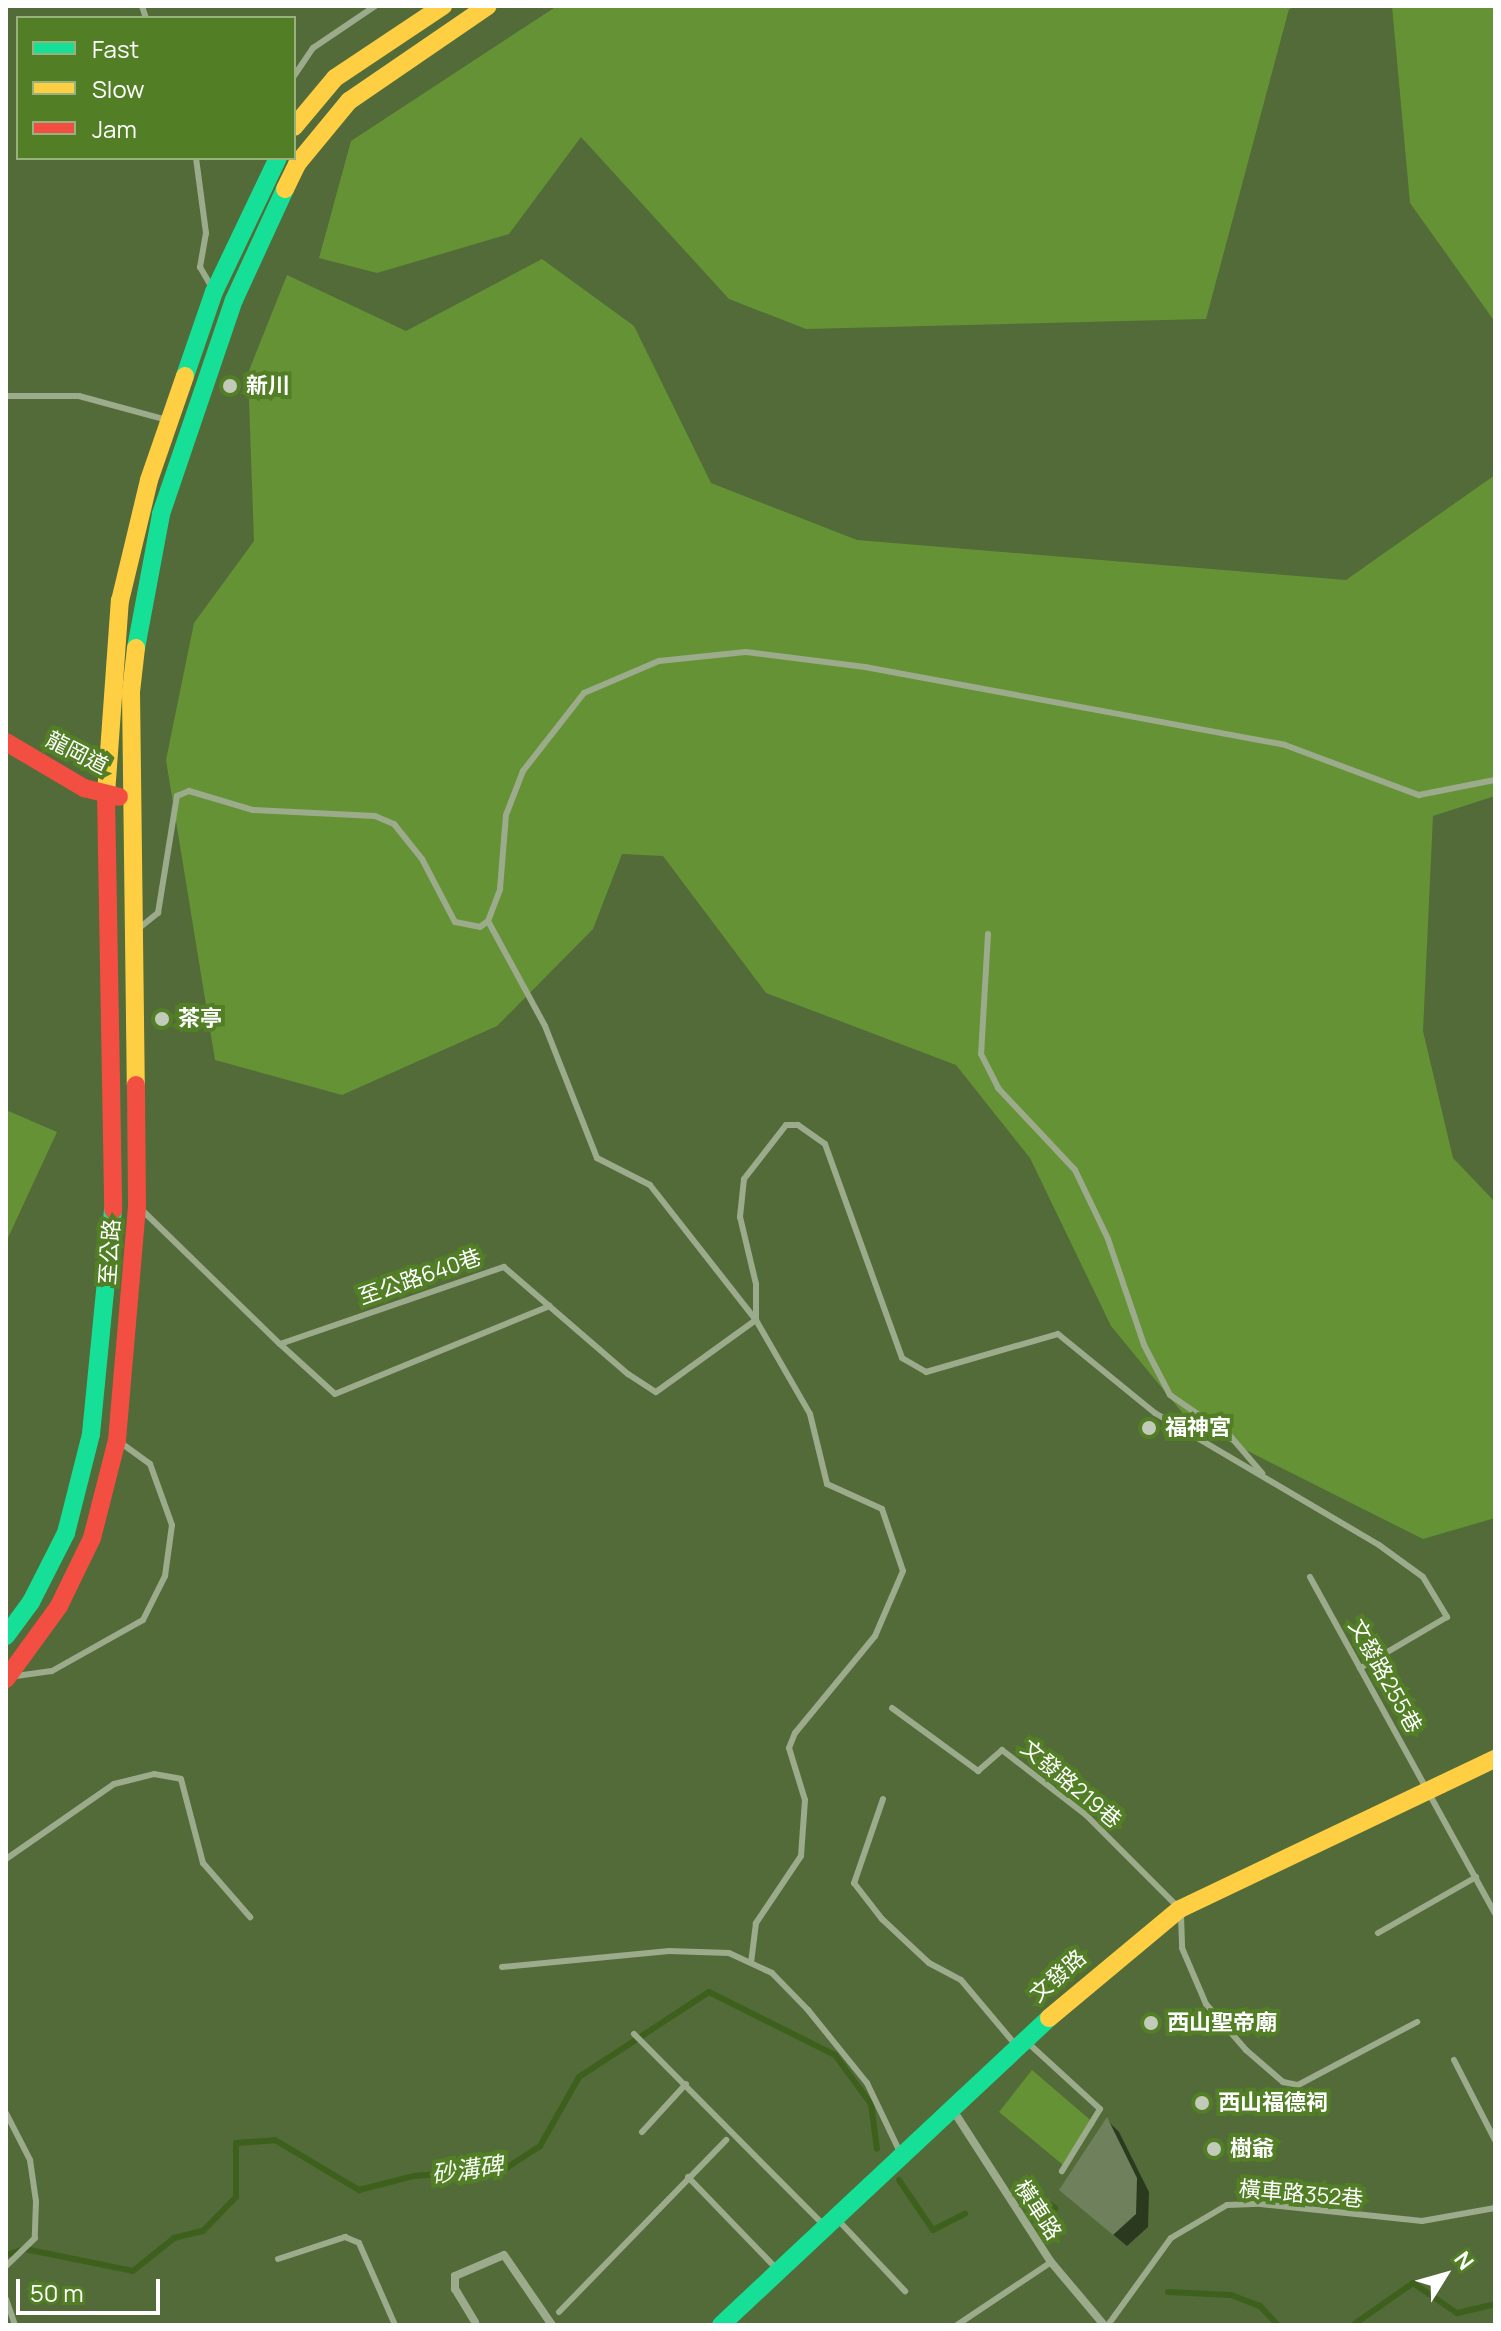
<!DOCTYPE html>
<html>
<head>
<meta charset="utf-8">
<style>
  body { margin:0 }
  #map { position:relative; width:1501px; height:2331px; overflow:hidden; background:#526b39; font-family:Manrope,"Noto Sans TC",sans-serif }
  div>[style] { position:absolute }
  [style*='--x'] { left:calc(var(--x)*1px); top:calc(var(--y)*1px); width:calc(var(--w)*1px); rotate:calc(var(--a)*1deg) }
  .green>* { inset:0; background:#649234 }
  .shadow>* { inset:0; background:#0007 }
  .stream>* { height:6px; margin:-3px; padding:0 3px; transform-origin:3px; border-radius:3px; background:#3e601d }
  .building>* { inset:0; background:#6f815c }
  .lane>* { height:6px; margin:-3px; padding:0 3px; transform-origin:3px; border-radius:3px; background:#9bab8b }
  .street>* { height:8px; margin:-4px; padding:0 4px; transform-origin:4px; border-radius:4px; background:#9bab8b }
  .fast>* { height:18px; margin:-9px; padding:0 9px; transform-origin:9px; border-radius:9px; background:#16e098 }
  .slow>* { height:18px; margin:-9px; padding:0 9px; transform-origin:9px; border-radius:9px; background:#ffcf43 }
  .jam>* { height:18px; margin:-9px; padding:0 9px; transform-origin:9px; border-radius:9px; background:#f24e42 }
  .dots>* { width:22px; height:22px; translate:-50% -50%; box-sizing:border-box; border:4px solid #527f25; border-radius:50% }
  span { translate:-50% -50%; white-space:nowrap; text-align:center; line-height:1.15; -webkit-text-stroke:8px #527f25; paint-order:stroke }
  .poi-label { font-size:22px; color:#fff; font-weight:700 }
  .left { translate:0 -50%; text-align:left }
  .street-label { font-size:22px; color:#fff }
  .water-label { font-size:24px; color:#f6fbf1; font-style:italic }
  .frame { position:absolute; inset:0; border:8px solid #fff; pointer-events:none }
  .legend { position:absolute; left:16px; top:16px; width:280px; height:144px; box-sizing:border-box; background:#527f25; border:2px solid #97b27c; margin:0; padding:10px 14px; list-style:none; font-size:24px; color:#fff }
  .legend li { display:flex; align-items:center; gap:16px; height:40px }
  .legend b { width:40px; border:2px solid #97b27c }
  .north { position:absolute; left:1405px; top:2235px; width:80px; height:80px; -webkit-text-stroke:6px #527f25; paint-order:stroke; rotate:53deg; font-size:22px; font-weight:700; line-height:32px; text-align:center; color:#fff }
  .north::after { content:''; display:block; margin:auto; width:28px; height:36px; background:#fff; clip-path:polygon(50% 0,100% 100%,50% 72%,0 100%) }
  .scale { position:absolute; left:16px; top:2279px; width:144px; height:36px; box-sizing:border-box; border:4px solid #fff; border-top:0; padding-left:10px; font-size:24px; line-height:28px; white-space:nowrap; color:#fff; -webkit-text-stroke:6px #527f25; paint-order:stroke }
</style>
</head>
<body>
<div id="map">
  <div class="green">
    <i style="clip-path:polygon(557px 6px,1299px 6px,1289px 9px,1206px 319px,806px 329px,729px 299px,581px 137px,509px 234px,377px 273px,319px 258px,351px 141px)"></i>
    <i style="clip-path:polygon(1392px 6px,1495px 6px,1495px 322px,1410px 203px)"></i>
    <i style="clip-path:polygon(542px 259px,634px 326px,711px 483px,857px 540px,1346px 580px,1495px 475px,1495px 796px,1433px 816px,1423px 1031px,1453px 1158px,1495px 1202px,1495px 1518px,1423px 1539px,1190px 1422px,1111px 1326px,1030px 1158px,956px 1065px,766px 993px,663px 856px,622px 854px,593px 929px,497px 1026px,342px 1095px,215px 1060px,166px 760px,194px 623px,254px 541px,248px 373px,287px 275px,406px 331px)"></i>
    <i style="clip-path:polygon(6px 1110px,57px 1132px,6px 1242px)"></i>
    <i style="clip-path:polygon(1032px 2070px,1095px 2124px,1063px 2165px,999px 2112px)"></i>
  </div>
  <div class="shadow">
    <i style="clip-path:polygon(1108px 2121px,1119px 2132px,1149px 2192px,1148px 2227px,1127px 2246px,1074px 2202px)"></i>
  </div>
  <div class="stream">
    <i style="--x:899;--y:2180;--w:60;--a:55.8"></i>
    <i style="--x:933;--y:2230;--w:36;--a:-27"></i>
    <i style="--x:1021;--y:2184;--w:42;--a:35.2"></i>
    <i style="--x:6;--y:2255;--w:20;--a:-18"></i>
    <i style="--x:25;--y:2249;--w:110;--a:11.5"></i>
    <i style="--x:133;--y:2271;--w:53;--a:-38.8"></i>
    <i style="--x:174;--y:2238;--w:30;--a:-14"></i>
    <i style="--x:203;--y:2231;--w:47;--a:-45.9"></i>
    <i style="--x:236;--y:2197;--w:54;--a:-90"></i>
    <i style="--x:236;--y:2143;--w:39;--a:-4"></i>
    <i style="--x:275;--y:2140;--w:98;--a:30.8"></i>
    <i style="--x:359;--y:2190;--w:57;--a:-14.3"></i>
    <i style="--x:414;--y:2176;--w:91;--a:-4.4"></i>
    <i style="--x:505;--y:2169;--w:42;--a:-33.3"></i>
    <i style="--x:540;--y:2146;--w:79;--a:-60.5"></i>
    <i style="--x:579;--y:2077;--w:155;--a:-33.2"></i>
    <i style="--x:709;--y:1992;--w:141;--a:26.6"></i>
    <i style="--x:835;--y:2055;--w:61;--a:53.7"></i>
    <i style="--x:871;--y:2104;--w:45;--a:82.4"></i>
    <i style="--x:1168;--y:2292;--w:63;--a:2.7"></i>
    <i style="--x:1231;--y:2295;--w:31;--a:21"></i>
    <i style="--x:1260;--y:2306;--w:26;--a:47"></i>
    <i style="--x:1353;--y:2325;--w:73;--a:-35"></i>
    <i style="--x:1413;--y:2283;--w:53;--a:34.3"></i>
    <i style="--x:1457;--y:2313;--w:39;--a:-13"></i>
  </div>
  <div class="building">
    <i style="clip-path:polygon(1107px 2117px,1137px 2178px,1136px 2214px,1113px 2235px,1059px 2190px)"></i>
  </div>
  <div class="lane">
    <i style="--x:142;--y:6;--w:13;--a:72"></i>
    <i style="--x:294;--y:76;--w:34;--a:-56"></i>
    <i style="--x:313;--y:48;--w:75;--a:-34.1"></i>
    <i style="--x:196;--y:158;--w:76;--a:82.4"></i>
    <i style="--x:206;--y:233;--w:35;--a:100"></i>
    <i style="--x:200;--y:267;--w:22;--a:60"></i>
    <i style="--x:6;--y:396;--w:73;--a:0"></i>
    <i style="--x:79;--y:396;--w:87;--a:15.3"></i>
    <i style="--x:488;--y:921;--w:119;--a:61.5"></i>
    <i style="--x:545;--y:1026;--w:142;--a:68.5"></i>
    <i style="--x:597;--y:1158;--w:59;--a:27"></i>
    <i style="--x:650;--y:1185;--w:172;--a:51.9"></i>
    <i style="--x:756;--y:1320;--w:108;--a:60.1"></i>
    <i style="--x:810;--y:1414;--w:72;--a:76.3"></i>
    <i style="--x:827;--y:1484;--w:60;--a:24.4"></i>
    <i style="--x:882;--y:1509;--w:65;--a:71.3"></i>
    <i style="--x:903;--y:1571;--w:71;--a:113.3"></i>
    <i style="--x:875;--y:1636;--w:126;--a:129.5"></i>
    <i style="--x:795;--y:1733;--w:16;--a:112"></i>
    <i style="--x:789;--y:1748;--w:54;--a:72.9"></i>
    <i style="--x:805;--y:1800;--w:56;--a:94.1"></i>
    <i style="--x:801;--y:1856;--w:81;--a:123.9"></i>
    <i style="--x:756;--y:1923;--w:40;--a:97.1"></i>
    <i style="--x:138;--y:929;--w:26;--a:-39"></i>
    <i style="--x:158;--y:913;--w:119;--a:-80.8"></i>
    <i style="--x:177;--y:796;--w:13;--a:-23"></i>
    <i style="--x:189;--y:791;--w:67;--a:16.5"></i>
    <i style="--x:253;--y:810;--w:122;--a:2.8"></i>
    <i style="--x:375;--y:816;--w:21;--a:23"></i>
    <i style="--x:394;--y:824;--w:45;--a:51.3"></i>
    <i style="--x:422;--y:859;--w:71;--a:62.4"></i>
    <i style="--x:455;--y:922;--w:25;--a:11"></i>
    <i style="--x:480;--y:927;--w:10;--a:-37"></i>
    <i style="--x:488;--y:921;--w:34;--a:-69"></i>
    <i style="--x:500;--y:889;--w:74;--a:-85.4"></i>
    <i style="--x:506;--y:815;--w:47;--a:-68.9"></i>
    <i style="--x:523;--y:771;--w:99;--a:-52"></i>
    <i style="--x:584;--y:693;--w:82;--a:-23.1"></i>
    <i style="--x:659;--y:661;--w:87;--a:-5.9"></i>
    <i style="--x:746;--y:652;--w:120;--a:7.2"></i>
    <i style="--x:865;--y:667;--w:427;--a:10.5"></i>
    <i style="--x:1285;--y:745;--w:143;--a:20.5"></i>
    <i style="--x:1419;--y:795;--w:77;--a:-11.2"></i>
    <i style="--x:988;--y:934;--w:120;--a:93.3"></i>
    <i style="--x:981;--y:1054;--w:38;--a:63"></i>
    <i style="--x:998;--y:1088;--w:112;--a:46.8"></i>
    <i style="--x:1075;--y:1170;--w:76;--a:64.4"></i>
    <i style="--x:1108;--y:1239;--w:112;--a:71.2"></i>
    <i style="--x:1144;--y:1345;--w:56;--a:62.5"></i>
    <i style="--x:1170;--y:1395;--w:74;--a:34.5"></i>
    <i style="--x:1231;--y:1437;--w:48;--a:49.3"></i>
    <i style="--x:142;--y:1210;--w:192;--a:44.2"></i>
    <i style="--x:280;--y:1344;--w:237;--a:-19"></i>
    <i style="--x:504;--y:1267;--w:164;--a:40.8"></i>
    <i style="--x:628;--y:1374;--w:33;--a:33"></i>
    <i style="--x:656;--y:1392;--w:123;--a:-35.8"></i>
    <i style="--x:756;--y:1320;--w:36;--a:-90"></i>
    <i style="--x:756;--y:1284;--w:69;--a:-103.4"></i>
    <i style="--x:740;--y:1217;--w:38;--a:-84"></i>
    <i style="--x:744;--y:1179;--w:68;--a:-52.1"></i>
    <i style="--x:786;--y:1125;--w:12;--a:0"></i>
    <i style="--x:798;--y:1125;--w:33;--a:35"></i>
    <i style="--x:825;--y:1144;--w:227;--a:70.2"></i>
    <i style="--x:902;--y:1358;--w:28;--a:30"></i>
    <i style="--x:926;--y:1372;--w:137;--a:-16.1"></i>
    <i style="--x:1058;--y:1334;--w:125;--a:39.2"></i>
    <i style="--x:1155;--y:1413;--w:260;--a:30.5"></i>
    <i style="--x:1379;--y:1545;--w:54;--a:36"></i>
    <i style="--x:1423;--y:1577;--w:47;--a:59"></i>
    <i style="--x:1447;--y:1617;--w:101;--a:149.6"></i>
    <i style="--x:280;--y:1344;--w:74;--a:42.3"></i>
    <i style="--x:335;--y:1394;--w:232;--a:-22.3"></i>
    <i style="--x:1310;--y:1577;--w:384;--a:61.2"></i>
    <i style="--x:16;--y:1676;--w:36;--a:-8"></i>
    <i style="--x:52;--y:1671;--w:104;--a:-29.3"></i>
    <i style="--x:143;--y:1620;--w:49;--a:-63.4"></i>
    <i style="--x:165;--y:1576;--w:51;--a:-82.2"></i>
    <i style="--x:172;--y:1525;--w:65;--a:-109.8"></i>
    <i style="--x:150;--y:1464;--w:34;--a:-144"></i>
    <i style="--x:892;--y:1708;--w:107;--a:36.2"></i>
    <i style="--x:978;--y:1771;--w:32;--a:-41"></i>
    <i style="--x:1002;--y:1750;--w:106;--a:37.7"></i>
    <i style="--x:1086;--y:1815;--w:127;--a:45"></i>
    <i style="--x:883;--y:1799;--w:89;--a:109"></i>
    <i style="--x:854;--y:1883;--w:46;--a:52.1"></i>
    <i style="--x:882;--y:1919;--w:64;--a:43.1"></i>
    <i style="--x:929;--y:1963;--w:36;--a:28"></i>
    <i style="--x:961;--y:1980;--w:82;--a:49.9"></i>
    <i style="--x:6;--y:1859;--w:131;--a:-34.8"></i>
    <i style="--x:114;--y:1784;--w:41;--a:-14"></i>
    <i style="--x:154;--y:1774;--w:27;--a:10"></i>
    <i style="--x:181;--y:1779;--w:87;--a:75.3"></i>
    <i style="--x:203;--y:1863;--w:72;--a:49"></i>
    <i style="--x:1181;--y:1915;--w:33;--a:88"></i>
    <i style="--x:1182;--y:1948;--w:61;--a:66.8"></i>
    <i style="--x:1206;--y:2004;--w:61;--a:49"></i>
    <i style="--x:1246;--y:2050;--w:49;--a:40.9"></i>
    <i style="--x:1283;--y:2082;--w:15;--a:11"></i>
    <i style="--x:1298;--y:2085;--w:135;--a:-27.9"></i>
    <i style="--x:1378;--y:1933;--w:113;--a:-29.7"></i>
    <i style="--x:502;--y:1967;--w:168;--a:-5.5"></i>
    <i style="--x:669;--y:1951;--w:60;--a:1.9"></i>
    <i style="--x:729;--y:1953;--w:47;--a:24.9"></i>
    <i style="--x:772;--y:1973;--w:52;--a:45.8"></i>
    <i style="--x:808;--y:2010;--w:94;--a:51.1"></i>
    <i style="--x:867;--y:2083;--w:72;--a:64.5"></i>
    <i style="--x:634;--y:2034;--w:268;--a:45.2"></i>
    <i style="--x:1027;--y:2042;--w:99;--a:42.5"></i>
    <i style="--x:1100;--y:2109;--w:73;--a:121.5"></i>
    <i style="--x:1454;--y:2060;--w:90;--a:62.9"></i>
    <i style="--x:6;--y:2113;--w:53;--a:62.9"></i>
    <i style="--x:30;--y:2160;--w:41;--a:81.7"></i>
    <i style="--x:36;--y:2201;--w:37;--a:92"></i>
    <i style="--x:35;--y:2238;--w:40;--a:136"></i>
    <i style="--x:642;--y:2132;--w:65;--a:-47.5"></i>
    <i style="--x:688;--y:2177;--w:127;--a:46"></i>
    <i style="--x:838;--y:2220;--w:98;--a:46.7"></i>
    <i style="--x:278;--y:2259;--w:71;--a:-18.2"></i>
    <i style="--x:345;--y:2237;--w:15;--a:23"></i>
    <i style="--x:359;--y:2243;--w:90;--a:66.3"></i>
    <i style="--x:6;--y:2299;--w:28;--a:71"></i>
    <i style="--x:559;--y:2312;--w:240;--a:-45.8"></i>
    <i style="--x:957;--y:2325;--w:113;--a:-33.8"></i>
    <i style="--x:1108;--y:2325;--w:107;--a:-54.1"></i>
    <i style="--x:1171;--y:2238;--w:65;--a:-30.5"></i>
    <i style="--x:1227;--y:2205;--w:33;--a:-2"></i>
    <i style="--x:1260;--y:2204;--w:163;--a:6"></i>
    <i style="--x:1422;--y:2221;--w:74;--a:-10.1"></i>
  </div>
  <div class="street">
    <i style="--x:951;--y:2107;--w:184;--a:57.2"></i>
    <i style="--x:1051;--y:2262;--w:82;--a:49.9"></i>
    <i style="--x:475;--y:2322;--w:39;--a:-121"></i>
    <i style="--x:455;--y:2289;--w:13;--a:-90"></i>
    <i style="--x:455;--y:2276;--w:53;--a:-23.2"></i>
    <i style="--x:504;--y:2255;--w:85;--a:55.6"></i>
  </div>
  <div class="fast">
    <i style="--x:185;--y:376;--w:89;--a:-71"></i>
    <i style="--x:214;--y:292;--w:148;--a:-64.5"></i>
    <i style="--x:136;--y:648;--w:136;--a:-79.4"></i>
    <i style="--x:161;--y:514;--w:226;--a:-71.2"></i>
    <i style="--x:234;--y:300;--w:122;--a:-65.3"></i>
    <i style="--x:6;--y:1636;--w:42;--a:-53.7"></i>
    <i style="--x:31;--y:1602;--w:77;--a:-63.1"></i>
    <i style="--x:66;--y:1533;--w:102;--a:-75.8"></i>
    <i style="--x:91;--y:1434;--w:225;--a:-84.4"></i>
    <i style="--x:721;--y:2325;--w:449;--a:-43.1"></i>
  </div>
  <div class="slow">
    <i style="--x:294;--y:127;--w:64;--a:-50.1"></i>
    <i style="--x:335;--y:78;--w:130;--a:-33.7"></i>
    <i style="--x:285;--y:189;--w:28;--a:-64"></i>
    <i style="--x:297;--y:164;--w:82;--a:-50.5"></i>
    <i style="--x:349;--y:101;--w:168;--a:-34.4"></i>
    <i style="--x:136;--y:648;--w:44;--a:96.5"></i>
    <i style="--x:131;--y:692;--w:393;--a:89.3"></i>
    <i style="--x:106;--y:794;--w:194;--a:-85.9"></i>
    <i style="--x:120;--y:601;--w:124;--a:-76.5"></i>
    <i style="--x:149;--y:480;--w:110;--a:-70.9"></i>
    <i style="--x:1049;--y:2018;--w:170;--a:-39.8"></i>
    <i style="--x:1180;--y:1909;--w:349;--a:-25.5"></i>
  </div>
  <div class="jam">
    <i style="--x:6;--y:742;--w:91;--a:30.5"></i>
    <i style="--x:84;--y:788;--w:36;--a:14"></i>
    <i style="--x:106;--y:794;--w:416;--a:89"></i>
    <i style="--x:6;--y:1679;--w:90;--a:-54"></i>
    <i style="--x:59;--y:1606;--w:76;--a:-64.1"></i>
    <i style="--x:92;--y:1538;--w:101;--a:-75.7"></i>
    <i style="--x:117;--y:1440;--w:236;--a:-85.1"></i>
    <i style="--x:137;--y:1205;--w:120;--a:-90.5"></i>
  </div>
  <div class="dots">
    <i style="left:230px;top:386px;background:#c2cbba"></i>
    <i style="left:162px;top:1019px;background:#c2cbba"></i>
    <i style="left:1149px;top:1428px;background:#c2cbba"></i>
    <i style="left:1151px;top:2023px;background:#c2cbba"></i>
    <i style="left:1202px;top:2103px;background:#c2cbba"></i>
    <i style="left:1214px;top:2149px;background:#c2cbba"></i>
  </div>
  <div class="poi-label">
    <span class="left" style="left:246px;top:386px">新川</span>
    <span class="left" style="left:178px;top:1019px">茶亭</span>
    <span class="left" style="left:1165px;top:1428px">福神宮</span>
    <span class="left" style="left:1167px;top:2023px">西山聖帝廟</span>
    <span class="left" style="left:1218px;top:2103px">西山福德祠</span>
    <span class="left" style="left:1230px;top:2149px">樹爺</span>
  </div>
  <div class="street-label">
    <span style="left:77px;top:753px;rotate:27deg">龍岡道</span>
    <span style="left:110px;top:1252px;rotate:-86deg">至公路</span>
    <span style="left:420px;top:1277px;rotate:-19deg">至公路640巷</span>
    <span style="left:1385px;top:1676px;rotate:61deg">文發路255巷</span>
    <span style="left:1071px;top:1784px;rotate:40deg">文發路219巷</span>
    <span style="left:1058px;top:1976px;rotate:-41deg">文發路</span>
    <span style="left:1301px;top:2194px;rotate:5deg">橫車路352巷</span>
    <span style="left:1038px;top:2210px;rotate:57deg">橫車路</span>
  </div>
  <div class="water-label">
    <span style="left:467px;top:2169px;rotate:-8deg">砂溝碑</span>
  </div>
  <div class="frame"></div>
  <ul class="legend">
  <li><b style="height:10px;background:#16e098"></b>Fast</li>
  <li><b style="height:10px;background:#ffcf43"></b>Slow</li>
  <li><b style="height:10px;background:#f24e42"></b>Jam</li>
  </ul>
  <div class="north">N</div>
  <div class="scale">50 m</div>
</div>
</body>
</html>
